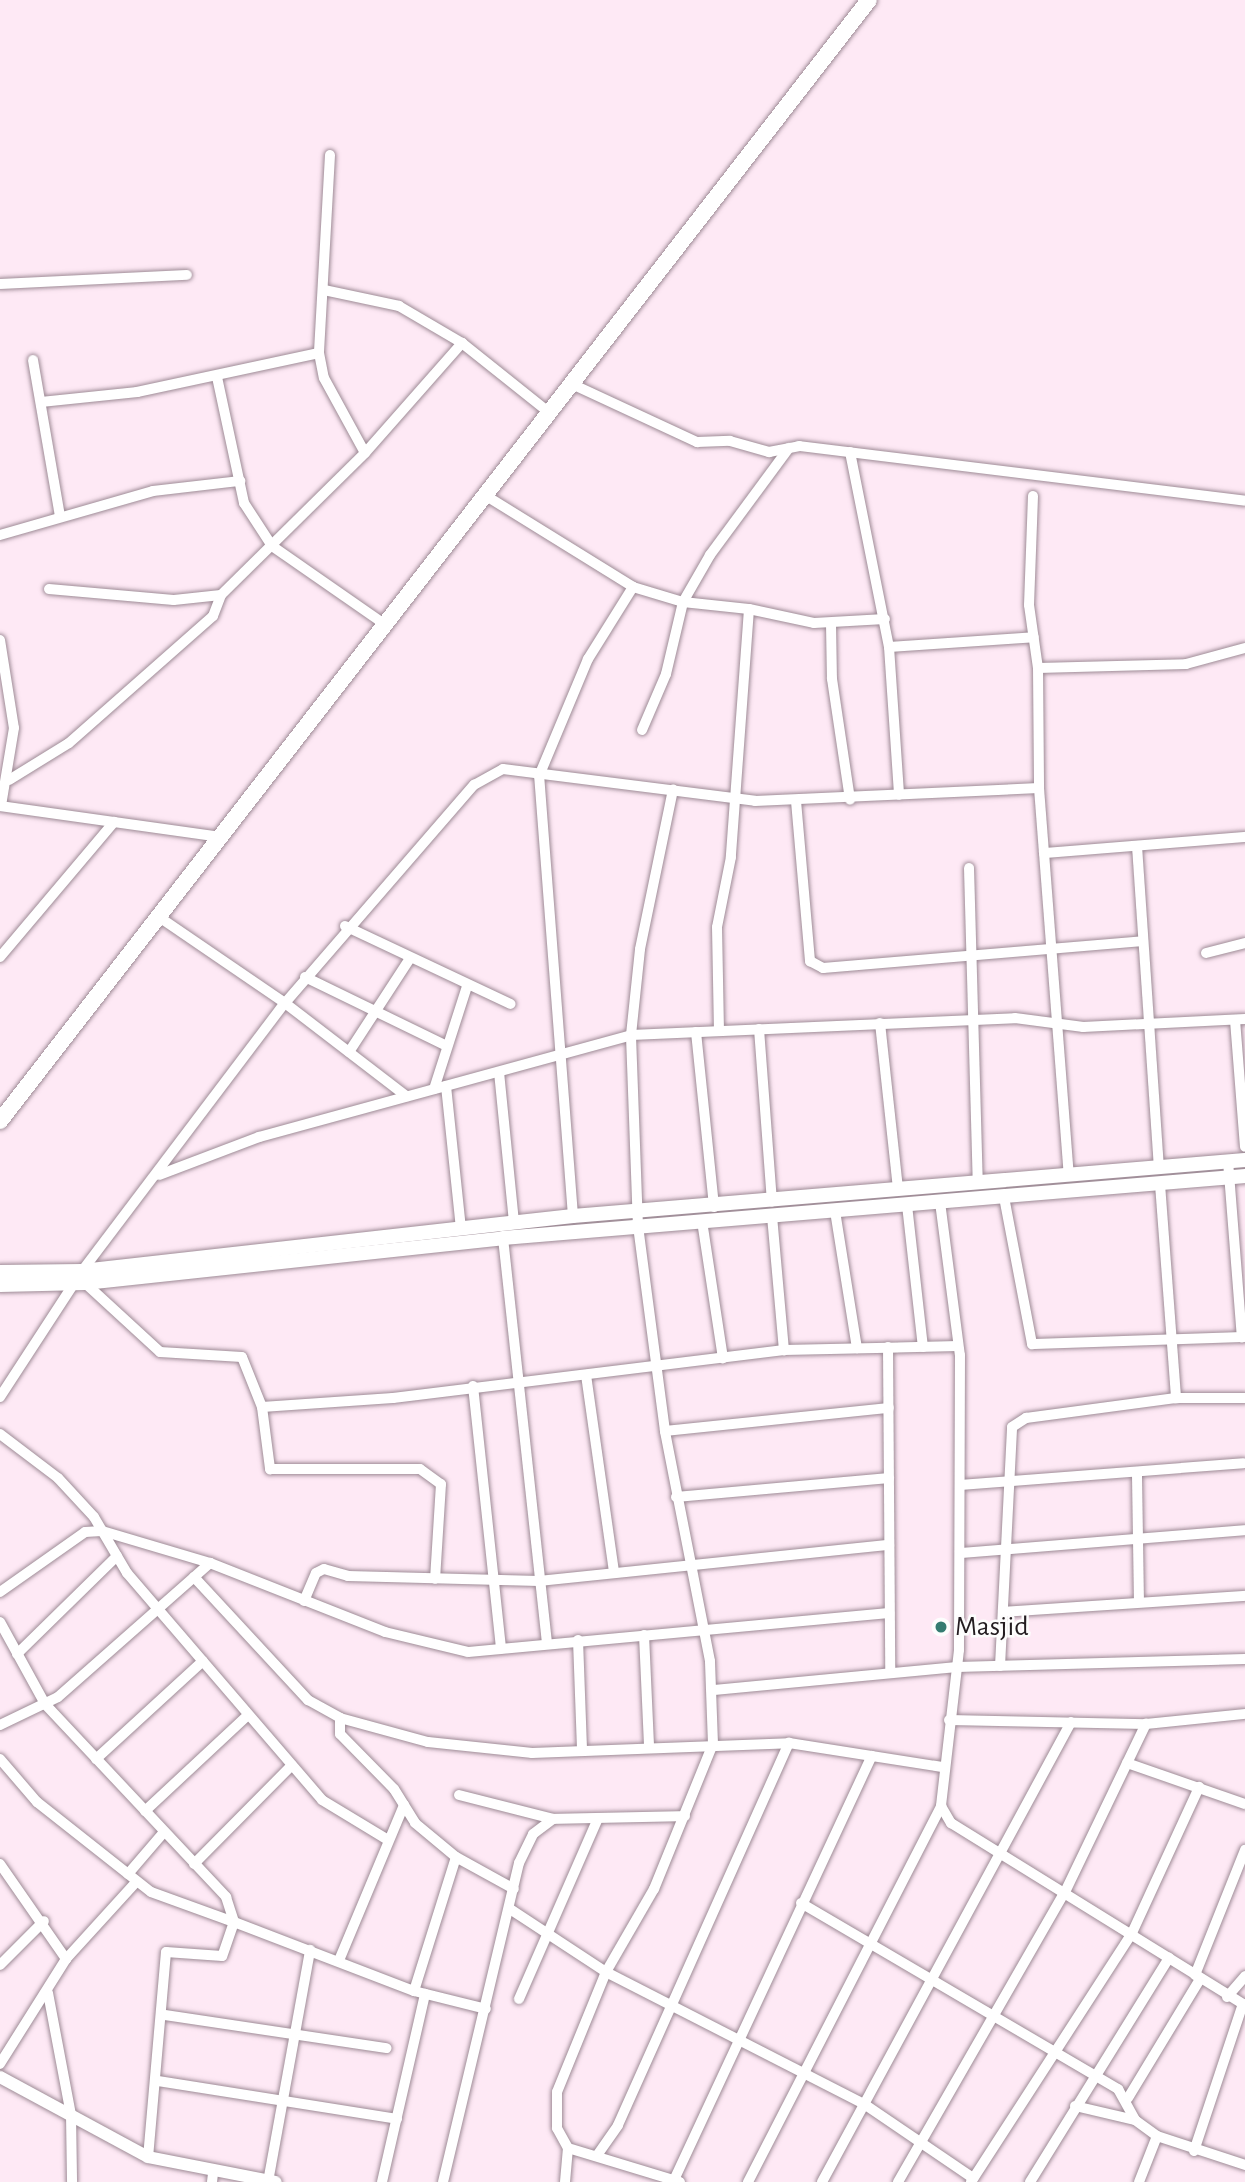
<!DOCTYPE html>
<html>
<head>
<meta charset="utf-8">
<style>
  body { margin:0 }
  #map { position:relative; width:1245px; height:2182px; overflow:hidden; background:#fee9f5; font-family:"Alegreya Sans",sans-serif }
  div>[style] { position:absolute }
  [style*='--x'] { left:calc(var(--x)*1px); top:calc(var(--y)*1px); width:calc(var(--w)*1px); rotate:calc(var(--a)*1deg) }
  .roads { filter:drop-shadow(0 0 2px #9e8b96) drop-shadow(0 0 2px #9e8b96) }
  .minor>* { height:10px; margin:-5px; padding:0 5px; transform-origin:5px; border-radius:5px; background:#fff }
  .tertiary>* { height:12px; margin:-6px; padding:0 6px; transform-origin:6px; border-radius:6px; background:#fff }
  .secondary>* { height:14px; margin:-7px; padding:0 7px; transform-origin:7px; border-radius:7px; background:#fff }
  .trunk>* { height:16px; margin:-8px; padding:0 8px; transform-origin:8px; border-radius:8px; background:#fff }
  .dots>* { width:19px; height:19px; translate:-50% -50%; box-sizing:border-box; border:4px solid #fdfdfd; border-radius:50% }
  span { translate:-50% -50%; white-space:nowrap; text-align:center; line-height:1.15; -webkit-text-stroke:5px #fdfdfd; paint-order:stroke }
  .poi-label { font-size:28px; color:#231c20 }
  .left { translate:0 -50%; text-align:left }
</style>
</head>
<body>
<div id="map">
  <div class="roads">
    <div class="minor">
      <i style="--x:330;--y:155;--w:198;--a:93.2"></i>
      <i style="--x:319;--y:353;--w:25;--a:79"></i>
      <i style="--x:324;--y:378;--w:85;--a:61.3"></i>
      <i style="--x:0;--y:284;--w:187;--a:-2.8"></i>
      <i style="--x:324;--y:290;--w:77;--a:12"></i>
      <i style="--x:399;--y:306;--w:73;--a:30.4"></i>
      <i style="--x:33;--y:360;--w:159;--a:80.2"></i>
      <i style="--x:217;--y:377;--w:129;--a:77.9"></i>
      <i style="--x:244;--y:503;--w:51;--a:56.9"></i>
      <i style="--x:272;--y:546;--w:140;--a:34.8"></i>
      <i style="--x:574;--y:385;--w:136;--a:24.9"></i>
      <i style="--x:697;--y:442;--w:33;--a:-2"></i>
      <i style="--x:730;--y:441;--w:41;--a:15.8"></i>
      <i style="--x:769;--y:452;--w:31;--a:-11"></i>
      <i style="--x:799;--y:446;--w:449;--a:7"></i>
      <i style="--x:41;--y:402;--w:97;--a:-5.9"></i>
      <i style="--x:137;--y:392;--w:186;--a:-12.1"></i>
      <i style="--x:850;--y:452;--w:199;--a:78.7"></i>
      <i style="--x:889;--y:647;--w:148;--a:86.1"></i>
      <i style="--x:1033;--y:496;--w:109;--a:92.1"></i>
      <i style="--x:1029;--y:605;--w:64;--a:81.9"></i>
      <i style="--x:1038;--y:668;--w:120;--a:89.5"></i>
      <i style="--x:1039;--y:788;--w:387;--a:85.6"></i>
      <i style="--x:488;--y:497;--w:171;--a:31.8"></i>
      <i style="--x:633;--y:587;--w:52;--a:16.7"></i>
      <i style="--x:683;--y:602;--w:66;--a:6.1"></i>
      <i style="--x:749;--y:609;--w:249;--a:94.2"></i>
      <i style="--x:731;--y:857;--w:71;--a:101.3"></i>
      <i style="--x:717;--y:927;--w:104;--a:88.9"></i>
      <i style="--x:0;--y:535;--w:159;--a:-16"></i>
      <i style="--x:153;--y:491;--w:88;--a:-6.6"></i>
      <i style="--x:49;--y:589;--w:125;--a:5"></i>
      <i style="--x:174;--y:600;--w:47;--a:-6.1"></i>
      <i style="--x:749;--y:609;--w:66;--a:12.2"></i>
      <i style="--x:814;--y:623;--w:71;--a:-3.2"></i>
      <i style="--x:831;--y:624;--w:55;--a:89"></i>
      <i style="--x:832;--y:679;--w:122;--a:81.5"></i>
      <i style="--x:0;--y:640;--w:89;--a:81"></i>
      <i style="--x:14;--y:728;--w:79;--a:99.5"></i>
      <i style="--x:889;--y:647;--w:145;--a:-3.9"></i>
      <i style="--x:1038;--y:668;--w:148;--a:-1.5"></i>
      <i style="--x:1186;--y:664;--w:61;--a:-15.2"></i>
      <i style="--x:642;--y:730;--w:61;--a:-66.8"></i>
      <i style="--x:666;--y:674;--w:74;--a:-76.7"></i>
      <i style="--x:683;--y:602;--w:54;--a:-60.1"></i>
      <i style="--x:710;--y:555;--w:133;--a:-53.6"></i>
      <i style="--x:9;--y:780;--w:70;--a:-31.7"></i>
      <i style="--x:69;--y:743;--w:192;--a:-41.4"></i>
      <i style="--x:213;--y:616;--w:22;--a:-69"></i>
      <i style="--x:221;--y:595;--w:202;--a:-44.6"></i>
      <i style="--x:365;--y:453;--w:147;--a:-48.6"></i>
      <i style="--x:462;--y:343;--w:114;--a:38.6"></i>
      <i style="--x:796;--y:801;--w:161;--a:85"></i>
      <i style="--x:810;--y:961;--w:15;--a:28"></i>
      <i style="--x:823;--y:968;--w:321;--a:-4.8"></i>
      <i style="--x:0;--y:806;--w:223;--a:8"></i>
      <i style="--x:1137;--y:846;--w:322;--a:86.1"></i>
      <i style="--x:1044;--y:853;--w:202;--a:-4.6"></i>
      <i style="--x:969;--y:868;--w:315;--a:88.4"></i>
      <i style="--x:159;--y:917;--w:153;--a:34.3"></i>
      <i style="--x:285;--y:1003;--w:153;--a:37.5"></i>
      <i style="--x:345;--y:926;--w:183;--a:25.2"></i>
      <i style="--x:1206;--y:953;--w:40;--a:-14.4"></i>
      <i style="--x:0;--y:957;--w:177;--a:-49.8"></i>
      <i style="--x:305;--y:977;--w:156;--a:25.9"></i>
      <i style="--x:1235;--y:1020;--w:127;--a:85.5"></i>
      <i style="--x:880;--y:1023;--w:166;--a:83.8"></i>
      <i style="--x:759;--y:1029;--w:173;--a:85.7"></i>
      <i style="--x:696;--y:1032;--w:176;--a:84.1"></i>
      <i style="--x:349;--y:1052;--w:110;--a:-56.9"></i>
      <i style="--x:499;--y:1072;--w:152;--a:84.3"></i>
      <i style="--x:446;--y:1086;--w:143;--a:84"></i>
      <i style="--x:434;--y:1089;--w:108;--a:-72.2"></i>
      <i style="--x:1228;--y:1161;--w:177;--a:85.5"></i>
      <i style="--x:159;--y:1175;--w:107;--a:-20.8"></i>
      <i style="--x:259;--y:1137;--w:386;--a:-15.3"></i>
      <i style="--x:631;--y:1035;--w:384;--a:-2.5"></i>
      <i style="--x:1015;--y:1018;--w:69;--a:7.5"></i>
      <i style="--x:1083;--y:1027;--w:162;--a:-2.8"></i>
      <i style="--x:1160;--y:1184;--w:215;--a:85.7"></i>
      <i style="--x:1004;--y:1197;--w:150;--a:79.2"></i>
      <i style="--x:1032;--y:1344;--w:213;--a:-1.9"></i>
      <i style="--x:940;--y:1202;--w:154;--a:82.6"></i>
      <i style="--x:960;--y:1355;--w:295;--a:90.2"></i>
      <i style="--x:959;--y:1650;--w:157;--a:96.6"></i>
      <i style="--x:941;--y:1806;--w:20;--a:60"></i>
      <i style="--x:951;--y:1823;--w:346;--a:31.8"></i>
      <i style="--x:907;--y:1205;--w:143;--a:83.6"></i>
      <i style="--x:835;--y:1211;--w:139;--a:80.9"></i>
      <i style="--x:573;--y:1216;--w:441;--a:-94.4"></i>
      <i style="--x:539;--y:776;--w:127;--a:-67.3"></i>
      <i style="--x:588;--y:659;--w:85;--a:-58"></i>
      <i style="--x:772;--y:1216;--w:135;--a:84.9"></i>
      <i style="--x:702;--y:1221;--w:139;--a:81.3"></i>
      <i style="--x:503;--y:1238;--w:406;--a:83.8"></i>
      <i style="--x:85;--y:1283;--w:102;--a:42.6"></i>
      <i style="--x:160;--y:1352;--w:82;--a:3.5"></i>
      <i style="--x:242;--y:1357;--w:54;--a:68.2"></i>
      <i style="--x:262;--y:1407;--w:63;--a:82.6"></i>
      <i style="--x:270;--y:1469;--w:150;--a:0"></i>
      <i style="--x:420;--y:1469;--w:26;--a:36"></i>
      <i style="--x:441;--y:1484;--w:95;--a:93.6"></i>
      <i style="--x:888;--y:1347;--w:326;--a:89.6"></i>
      <i style="--x:586;--y:1375;--w:199;--a:81.9"></i>
      <i style="--x:473;--y:1386;--w:264;--a:83.9"></i>
      <i style="--x:0;--y:1397;--w:150;--a:-56.9"></i>
      <i style="--x:82;--y:1271;--w:336;--a:-52.9"></i>
      <i style="--x:285;--y:1003;--w:289;--a:-49.1"></i>
      <i style="--x:474;--y:785;--w:33;--a:-29"></i>
      <i style="--x:503;--y:769;--w:254;--a:7.2"></i>
      <i style="--x:755;--y:801;--w:284;--a:-2.6"></i>
      <i style="--x:262;--y:1407;--w:131;--a:-3.9"></i>
      <i style="--x:393;--y:1398;--w:394;--a:-7"></i>
      <i style="--x:784;--y:1350;--w:174;--a:-1.3"></i>
      <i style="--x:665;--y:1431;--w:225;--a:-5.9"></i>
      <i style="--x:0;--y:1434;--w:73;--a:37.2"></i>
      <i style="--x:58;--y:1478;--w:53;--a:47.3"></i>
      <i style="--x:94;--y:1517;--w:65;--a:59.5"></i>
      <i style="--x:127;--y:1573;--w:299;--a:49.3"></i>
      <i style="--x:322;--y:1800;--w:77;--a:31.2"></i>
      <i style="--x:1137;--y:1476;--w:125;--a:89.1"></i>
      <i style="--x:960;--y:1485;--w:284;--a:-4.4"></i>
      <i style="--x:676;--y:1497;--w:214;--a:-5.1"></i>
      <i style="--x:960;--y:1553;--w:286;--a:-4.6"></i>
      <i style="--x:194;--y:1577;--w:168;--a:47.2"></i>
      <i style="--x:308;--y:1700;--w:37;--a:29"></i>
      <i style="--x:340;--y:1718;--w:91;--a:15.3"></i>
      <i style="--x:428;--y:1742;--w:105;--a:6"></i>
      <i style="--x:532;--y:1753;--w:257;--a:-2.2"></i>
      <i style="--x:789;--y:1743;--w:155;--a:8.9"></i>
      <i style="--x:0;--y:1592;--w:104;--a:-35.2"></i>
      <i style="--x:85;--y:1532;--w:17;--a:-3"></i>
      <i style="--x:102;--y:1531;--w:113;--a:16.5"></i>
      <i style="--x:210;--y:1563;--w:188;--a:21.5"></i>
      <i style="--x:385;--y:1632;--w:85;--a:13.5"></i>
      <i style="--x:468;--y:1652;--w:423;--a:-5.3"></i>
      <i style="--x:304;--y:1601;--w:30;--a:-67"></i>
      <i style="--x:316;--y:1573;--w:9;--a:-27"></i>
      <i style="--x:324;--y:1569;--w:25;--a:16"></i>
      <i style="--x:348;--y:1576;--w:191;--a:1.5"></i>
      <i style="--x:539;--y:1581;--w:352;--a:-5.9"></i>
      <i style="--x:1003;--y:1612;--w:243;--a:-3.8"></i>
      <i style="--x:0;--y:1622;--w:94;--a:61.2"></i>
      <i style="--x:45;--y:1704;--w:265;--a:46.8"></i>
      <i style="--x:226;--y:1897;--w:26;--a:72"></i>
      <i style="--x:234;--y:1922;--w:193;--a:21"></i>
      <i style="--x:414;--y:1991;--w:74;--a:14"></i>
      <i style="--x:644;--y:1635;--w:111;--a:87.4"></i>
      <i style="--x:578;--y:1640;--w:110;--a:87.9"></i>
      <i style="--x:17;--y:1654;--w:140;--a:-44.4"></i>
      <i style="--x:1000;--y:1666;--w:239;--a:-87.1"></i>
      <i style="--x:1012;--y:1427;--w:17;--a:-33"></i>
      <i style="--x:1026;--y:1418;--w:151;--a:-7.6"></i>
      <i style="--x:1176;--y:1398;--w:69;--a:0"></i>
      <i style="--x:714;--y:1690;--w:244;--a:-5.4"></i>
      <i style="--x:957;--y:1667;--w:288;--a:-1.6"></i>
      <i style="--x:340;--y:1718;--w:16;--a:90"></i>
      <i style="--x:340;--y:1734;--w:77;--a:45.5"></i>
      <i style="--x:394;--y:1789;--w:40;--a:58"></i>
      <i style="--x:415;--y:1823;--w:53;--a:39.7"></i>
      <i style="--x:456;--y:1857;--w:66;--a:28.9"></i>
      <i style="--x:949;--y:1720;--w:197;--a:1.2"></i>
      <i style="--x:1146;--y:1724;--w:100;--a:-5.8"></i>
      <i style="--x:0;--y:1725;--w:64;--a:-25.8"></i>
      <i style="--x:58;--y:1697;--w:203;--a:-41.4"></i>
      <i style="--x:0;--y:1759;--w:57;--a:49.3"></i>
      <i style="--x:37;--y:1802;--w:145;--a:38.3"></i>
      <i style="--x:151;--y:1892;--w:88;--a:19.9"></i>
      <i style="--x:234;--y:1922;--w:36;--a:109"></i>
      <i style="--x:222;--y:1956;--w:56;--a:-175.9"></i>
      <i style="--x:166;--y:1952;--w:206;--a:95"></i>
      <i style="--x:96;--y:1759;--w:145;--a:-42.5"></i>
      <i style="--x:1127;--y:1763;--w:125;--a:19.2"></i>
      <i style="--x:459;--y:1795;--w:97;--a:14.3"></i>
      <i style="--x:145;--y:1811;--w:141;--a:-43"></i>
      <i style="--x:0;--y:1864;--w:116;--a:55.2"></i>
      <i style="--x:66;--y:1959;--w:124;--a:122.2"></i>
      <i style="--x:194;--y:1864;--w:139;--a:-45.3"></i>
      <i style="--x:128;--y:1874;--w:55;--a:-49.4"></i>
      <i style="--x:801;--y:1903;--w:368;--a:30.4"></i>
      <i style="--x:1118;--y:2089;--w:35;--a:61"></i>
      <i style="--x:510;--y:1909;--w:115;--a:33.3"></i>
      <i style="--x:606;--y:1972;--w:290;--a:27.1"></i>
      <i style="--x:864;--y:2104;--w:132;--a:34.2"></i>
      <i style="--x:340;--y:1958;--w:166;--a:-67.3"></i>
      <i style="--x:66;--y:1959;--w:105;--a:-47.7"></i>
      <i style="--x:0;--y:1965;--w:62;--a:-45"></i>
      <i style="--x:1195;--y:1975;--w:135;--a:-68.2"></i>
      <i style="--x:414;--y:1991;--w:140;--a:-72.6"></i>
      <i style="--x:48;--y:1993;--w:124;--a:79.3"></i>
      <i style="--x:71;--y:2115;--w:67;--a:89.1"></i>
      <i style="--x:1227;--y:1997;--w:28;--a:-49"></i>
      <i style="--x:519;--y:1999;--w:197;--a:-66.4"></i>
      <i style="--x:165;--y:2015;--w:224;--a:8.5"></i>
      <i style="--x:158;--y:2081;--w:242;--a:9"></i>
      <i style="--x:1128;--y:2098;--w:139;--a:-58.8"></i>
      <i style="--x:1075;--y:2106;--w:62;--a:13.1"></i>
      <i style="--x:1135;--y:2120;--w:27;--a:36"></i>
      <i style="--x:1157;--y:2136;--w:93;--a:18.2"></i>
      <i style="--x:568;--y:2148;--w:117;--a:16.9"></i>
      <i style="--x:1194;--y:2151;--w:155;--a:-71.6"></i>
      <i style="--x:598;--y:2154;--w:35;--a:-55"></i>
      <i style="--x:618;--y:2125;--w:419;--a:-65.9"></i>
      <i style="--x:674;--y:2180;--w:468;--a:-65"></i>
      <i style="--x:212;--y:2182;--w:8;--a:-83"></i>
      <i style="--x:268;--y:2182;--w:236;--a:-79.7"></i>
      <i style="--x:382;--y:2182;--w:193;--a:-77.1"></i>
      <i style="--x:443;--y:2182;--w:328;--a:-76.6"></i>
      <i style="--x:519;--y:1863;--w:32;--a:-64"></i>
      <i style="--x:533;--y:1834;--w:25;--a:-37"></i>
      <i style="--x:553;--y:1819;--w:132;--a:-1.3"></i>
      <i style="--x:565;--y:2182;--w:34;--a:-85"></i>
      <i style="--x:568;--y:2148;--w:23;--a:-119"></i>
      <i style="--x:557;--y:2128;--w:36;--a:-90"></i>
      <i style="--x:557;--y:2092;--w:130;--a:-67.8"></i>
      <i style="--x:606;--y:1972;--w:96;--a:-60"></i>
      <i style="--x:654;--y:1889;--w:157;--a:-67.9"></i>
      <i style="--x:713;--y:1744;--w:83;--a:-92.1"></i>
      <i style="--x:710;--y:1661;--w:234;--a:-101.1"></i>
      <i style="--x:665;--y:1431;--w:206;--a:-97.5"></i>
      <i style="--x:638;--y:1227;--w:192;--a:-92.1"></i>
      <i style="--x:631;--y:1035;--w:86;--a:-84"></i>
      <i style="--x:640;--y:949;--w:163;--a:-78.3"></i>
      <i style="--x:748;--y:2182;--w:423;--a:-62.8"></i>
      <i style="--x:822;--y:2182;--w:523;--a:-61.57"></i>
      <i style="--x:898;--y:2182;--w:335;--a:-60.1"></i>
      <i style="--x:1065;--y:1892;--w:187;--a:-64.3"></i>
      <i style="--x:971;--y:2182;--w:297;--a:-57.1"></i>
      <i style="--x:1132;--y:1933;--w:161;--a:-65.3"></i>
      <i style="--x:1030;--y:2182;--w:264;--a:-58.2"></i>
      <i style="--x:1139;--y:2182;--w:49;--a:-68.6"></i>
    </div>
    <div class="tertiary">
      <i style="--x:0;--y:2077;--w:168;--a:28.4"></i>
      <i style="--x:148;--y:2157;--w:130;--a:11.1"></i>
    </div>
    <div class="secondary">
      <i style="--x:0;--y:1272;--w:82;--a:-0.7"></i>
      <i style="--x:82;--y:1271;--w:494;--a:-6.4"></i>
      <i style="--x:573;--y:1216;--w:674;--a:-4.76"></i>
      <i style="--x:0;--y:1285;--w:85;--a:-1.3"></i>
      <i style="--x:85;--y:1283;--w:420;--a:-6.1"></i>
      <i style="--x:503;--y:1238;--w:745;--a:-4.78"></i>
    </div>
    <div class="trunk">
      <i style="--x:0;--y:1121;--w:1418;--a:-52.22"></i>
    </div>
  </div>
  <div class="dots">
    <i style="left:941px;top:1627px;background:#357b71"></i>
  </div>
  <div class="poi-label">
    <span class="left" style="left:955px;top:1627px">Masjid</span>
  </div>
</div>
</body>
</html>
